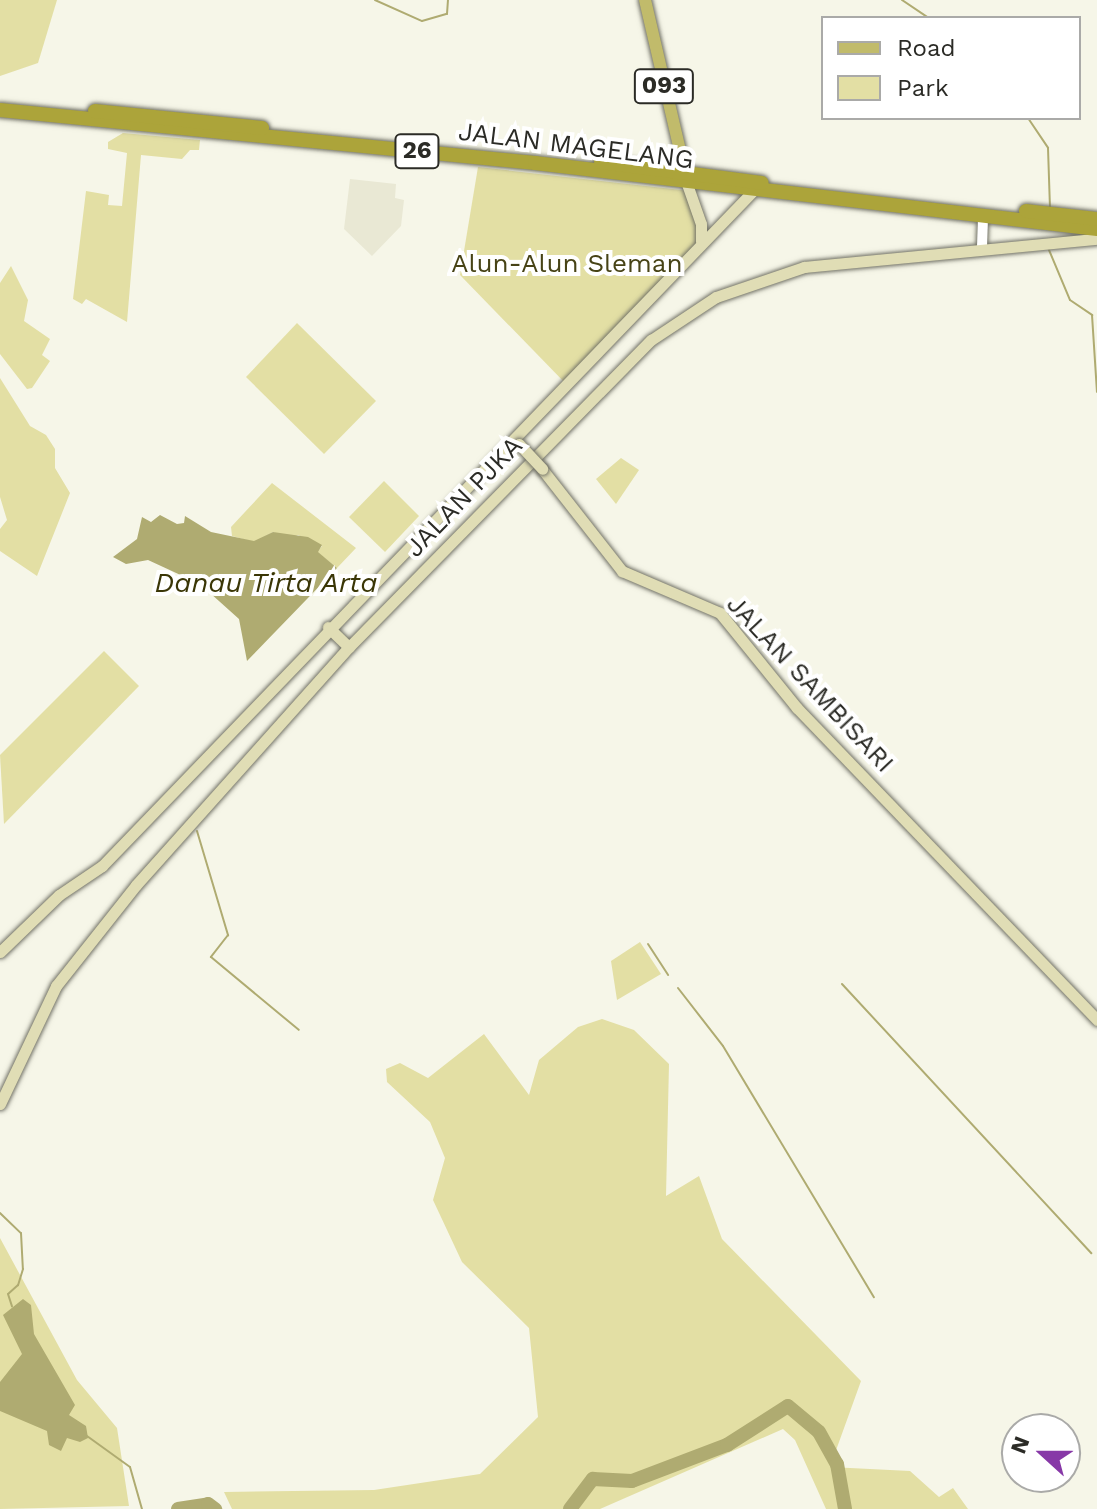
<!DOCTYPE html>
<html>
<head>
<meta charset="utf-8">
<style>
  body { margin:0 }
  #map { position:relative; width:1097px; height:1509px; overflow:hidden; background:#f6f6e8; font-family:"Work Sans",sans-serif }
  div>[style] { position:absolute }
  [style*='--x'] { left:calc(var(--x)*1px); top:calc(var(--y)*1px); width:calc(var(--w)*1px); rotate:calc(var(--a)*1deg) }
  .built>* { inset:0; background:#e9e8d4 }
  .green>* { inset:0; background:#e3dfa4 }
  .water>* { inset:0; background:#afab71 }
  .stream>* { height:2px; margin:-1px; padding:0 1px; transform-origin:1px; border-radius:1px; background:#afab71 }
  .river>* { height:14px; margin:-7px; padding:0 7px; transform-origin:7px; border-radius:7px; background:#afab71 }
  .roads { filter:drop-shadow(0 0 2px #737367) drop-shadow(0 0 2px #737367) }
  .tertiary>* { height:10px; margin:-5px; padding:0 5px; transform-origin:5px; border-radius:5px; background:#fff }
  .secondary>* { height:11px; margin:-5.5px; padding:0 5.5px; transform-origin:5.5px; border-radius:5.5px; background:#e0ddb5 }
  .primary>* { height:12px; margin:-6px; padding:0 6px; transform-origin:6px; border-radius:6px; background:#c1bb6b }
  .trunk>* { height:14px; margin:-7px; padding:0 7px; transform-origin:7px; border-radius:7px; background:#aca43a }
  .bridges { filter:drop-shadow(0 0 2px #737367) drop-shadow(0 0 2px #737367) }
  .secondary-bridge>* { height:11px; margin:-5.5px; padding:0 5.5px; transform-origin:5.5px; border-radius:5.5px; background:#e0ddb5 }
  span { translate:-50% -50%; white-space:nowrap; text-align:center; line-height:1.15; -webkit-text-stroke:8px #fff; paint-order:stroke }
  .shield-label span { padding:2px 6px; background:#fff; border:2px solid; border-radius:6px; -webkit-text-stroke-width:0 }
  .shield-label { font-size:24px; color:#2b2b26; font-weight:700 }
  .street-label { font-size:26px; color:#2b2b26 }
  .park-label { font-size:26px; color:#474316 }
  .water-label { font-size:28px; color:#3a3606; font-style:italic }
  .legend { position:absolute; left:821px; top:16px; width:260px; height:104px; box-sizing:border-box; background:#fff; border:2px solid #aaaaa8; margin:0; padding:10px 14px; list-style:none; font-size:24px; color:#2b2b26 }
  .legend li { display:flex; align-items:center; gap:16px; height:40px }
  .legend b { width:40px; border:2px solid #aaaaa8 }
  .north { position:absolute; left:1001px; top:1413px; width:80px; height:80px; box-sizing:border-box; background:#fff; border:2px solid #aaaaa8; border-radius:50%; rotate:291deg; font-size:22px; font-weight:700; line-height:32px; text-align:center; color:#2b2b26 }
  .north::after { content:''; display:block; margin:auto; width:28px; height:36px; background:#8738a7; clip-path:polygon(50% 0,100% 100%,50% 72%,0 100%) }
</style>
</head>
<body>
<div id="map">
  <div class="built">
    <i style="clip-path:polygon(350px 179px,396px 184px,395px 198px,404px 200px,401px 226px,372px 256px,344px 229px)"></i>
  </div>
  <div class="green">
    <i style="clip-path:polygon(0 0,57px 0,38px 63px,0 76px)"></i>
    <i style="clip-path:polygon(123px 133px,200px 140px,199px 150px,190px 150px,182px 159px,141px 155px,127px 322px,86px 299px,82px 304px,73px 299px,86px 191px,109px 195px,108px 205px,122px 206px,127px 153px,108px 149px,108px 142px)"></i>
    <i style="clip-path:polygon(478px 167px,690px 191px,701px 241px,567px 385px,460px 275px)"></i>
    <i style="clip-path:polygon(11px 266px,28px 300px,24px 321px,50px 339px,42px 355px,50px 361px,32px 388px,27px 389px,0 354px,0 283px)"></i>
    <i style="clip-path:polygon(297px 323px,376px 401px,324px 454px,246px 377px)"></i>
    <i style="clip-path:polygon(0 378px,30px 426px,46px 435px,55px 449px,55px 468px,70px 493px,37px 576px,0 551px,0 529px,7px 520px,0 497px)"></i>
    <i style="clip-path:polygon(621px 458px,639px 470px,616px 504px,596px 479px)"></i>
    <i style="clip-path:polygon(384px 481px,419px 516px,385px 552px,349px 517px)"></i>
    <i style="clip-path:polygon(272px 483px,356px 548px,337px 568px,317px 552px,322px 546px,298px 535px,289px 539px,273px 532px,254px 542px,232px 536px,231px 527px)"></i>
    <i style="clip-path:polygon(104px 651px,139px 686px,4px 824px,0 755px)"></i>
    <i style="clip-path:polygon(640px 942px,661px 974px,617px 1000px,611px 961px)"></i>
    <i style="clip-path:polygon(602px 1019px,634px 1030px,669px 1064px,666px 1196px,699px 1176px,722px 1239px,861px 1381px,830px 1467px,910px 1471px,939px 1497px,953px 1488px,968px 1509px,826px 1509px,795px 1440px,783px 1429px,600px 1509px,232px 1509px,224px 1492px,374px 1490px,480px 1474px,538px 1417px,529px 1328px,462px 1262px,433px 1200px,445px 1158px,430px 1122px,387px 1082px,386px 1069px,400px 1063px,428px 1078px,484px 1034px,529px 1095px,539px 1060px,578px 1027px)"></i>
    <i style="clip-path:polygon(0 1238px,77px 1380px,117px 1428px,129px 1506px,0 1509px)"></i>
  </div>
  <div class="water">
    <i style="clip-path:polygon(160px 515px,177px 524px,184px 523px,185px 516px,211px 532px,254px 541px,273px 532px,308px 537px,322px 545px,318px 552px,337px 568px,247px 661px,239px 619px,200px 584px,148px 560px,126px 564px,113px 557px,137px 539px,142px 517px,151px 522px)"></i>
    <i style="clip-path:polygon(23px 1299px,31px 1305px,34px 1334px,75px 1405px,69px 1415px,86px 1426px,88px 1438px,80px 1442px,67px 1438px,61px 1451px,49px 1445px,47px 1431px,0 1411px,0 1382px,22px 1354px,3px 1315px)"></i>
  </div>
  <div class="stream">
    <i style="--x:375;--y:0;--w:51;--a:24.1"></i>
    <i style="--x:422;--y:21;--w:26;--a:-16"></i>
    <i style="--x:447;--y:14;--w:14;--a:-86"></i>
    <i style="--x:902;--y:0;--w:32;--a:34"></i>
    <i style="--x:1028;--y:118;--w:36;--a:56"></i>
    <i style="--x:1048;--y:148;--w:59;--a:88.1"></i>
    <i style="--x:1049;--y:250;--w:54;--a:67.2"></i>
    <i style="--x:1070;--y:300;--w:27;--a:34"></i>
    <i style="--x:1092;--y:315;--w:77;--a:86.3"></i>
    <i style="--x:197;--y:831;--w:109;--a:73.4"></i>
    <i style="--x:228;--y:935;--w:28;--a:128"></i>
    <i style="--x:211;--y:957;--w:114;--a:39.7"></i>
    <i style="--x:648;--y:944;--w:37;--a:57"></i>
    <i style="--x:842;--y:984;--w:367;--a:47.2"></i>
    <i style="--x:678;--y:988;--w:73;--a:52.2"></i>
    <i style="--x:723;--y:1046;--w:293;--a:59"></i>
    <i style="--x:0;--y:1213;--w:29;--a:44"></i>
    <i style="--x:21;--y:1233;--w:36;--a:87"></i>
    <i style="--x:23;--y:1269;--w:17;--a:107"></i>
    <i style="--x:18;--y:1285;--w:13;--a:138"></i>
    <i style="--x:8;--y:1294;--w:13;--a:72"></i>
    <i style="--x:87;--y:1436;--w:53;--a:35.8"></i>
    <i style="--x:130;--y:1467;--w:44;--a:74.1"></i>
  </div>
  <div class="river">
    <i style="--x:178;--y:1509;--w:30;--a:-9"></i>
    <i style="--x:208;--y:1504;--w:9;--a:36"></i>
    <i style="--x:570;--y:1509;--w:38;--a:-53"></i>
    <i style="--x:593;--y:1479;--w:39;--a:3"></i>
    <i style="--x:632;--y:1481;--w:102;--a:-20.8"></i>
    <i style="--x:727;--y:1445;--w:72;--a:-32.6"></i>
    <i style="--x:788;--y:1406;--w:40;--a:40"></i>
    <i style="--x:819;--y:1432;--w:37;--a:61"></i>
    <i style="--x:837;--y:1464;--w:46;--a:79.9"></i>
  </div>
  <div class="roads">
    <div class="tertiary">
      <i style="--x:982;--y:247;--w:30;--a:-88"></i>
    </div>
    <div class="secondary">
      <i style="--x:687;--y:184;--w:42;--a:70.7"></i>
      <i style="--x:701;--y:224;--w:17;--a:90"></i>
      <i style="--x:542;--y:469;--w:130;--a:51.9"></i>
      <i style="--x:622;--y:571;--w:107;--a:23.2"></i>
      <i style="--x:720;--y:613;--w:122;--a:51"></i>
      <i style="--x:797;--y:708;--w:433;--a:46.1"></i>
      <i style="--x:328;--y:627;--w:29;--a:44"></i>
      <i style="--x:0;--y:952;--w:82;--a:-44"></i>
      <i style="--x:59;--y:895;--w:52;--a:-34"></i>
      <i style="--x:102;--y:866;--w:936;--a:-46.04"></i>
      <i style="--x:0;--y:1104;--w:131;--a:-64.6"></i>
      <i style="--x:56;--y:986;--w:129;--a:-51.6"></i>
      <i style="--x:136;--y:885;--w:319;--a:-48.2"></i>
      <i style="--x:349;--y:647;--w:431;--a:-45.5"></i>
      <i style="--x:651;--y:340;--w:78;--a:-33.5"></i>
      <i style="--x:716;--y:297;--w:93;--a:-18.8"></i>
      <i style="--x:804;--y:267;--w:294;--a:-5.5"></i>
    </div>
    <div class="primary">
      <i style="--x:645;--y:0;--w:186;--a:76.9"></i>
    </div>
    <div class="trunk">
      <i style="--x:0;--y:110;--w:538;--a:5.66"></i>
      <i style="--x:535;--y:163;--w:566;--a:6.7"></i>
      <i style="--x:95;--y:111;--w:168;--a:5.8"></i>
      <i style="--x:601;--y:162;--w:162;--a:7.4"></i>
      <i style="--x:1026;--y:211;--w:71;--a:6.4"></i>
    </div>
  </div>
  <div class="bridges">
    <div class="secondary-bridge">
      <i style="--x:519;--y:444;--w:34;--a:47"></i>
    </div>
  </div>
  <div class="shield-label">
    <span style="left:664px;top:86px">093</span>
    <span style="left:417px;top:151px">26</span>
  </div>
  <div class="street-label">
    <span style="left:576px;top:146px;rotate:7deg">JALAN MAGELANG</span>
    <span style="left:464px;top:497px;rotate:-46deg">JALAN PJKA</span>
    <span style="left:810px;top:684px;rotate:47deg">JALAN SAMBISARI</span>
  </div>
  <div class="park-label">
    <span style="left:567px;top:264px">Alun-Alun Sleman</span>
  </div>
  <div class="water-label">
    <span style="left:266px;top:583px">Danau Tirta Arta</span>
  </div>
  <ul class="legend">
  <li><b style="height:10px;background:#c1bb6b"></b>Road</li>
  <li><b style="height:22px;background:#e3dfa4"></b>Park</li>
  </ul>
  <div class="north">N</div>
</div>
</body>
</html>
